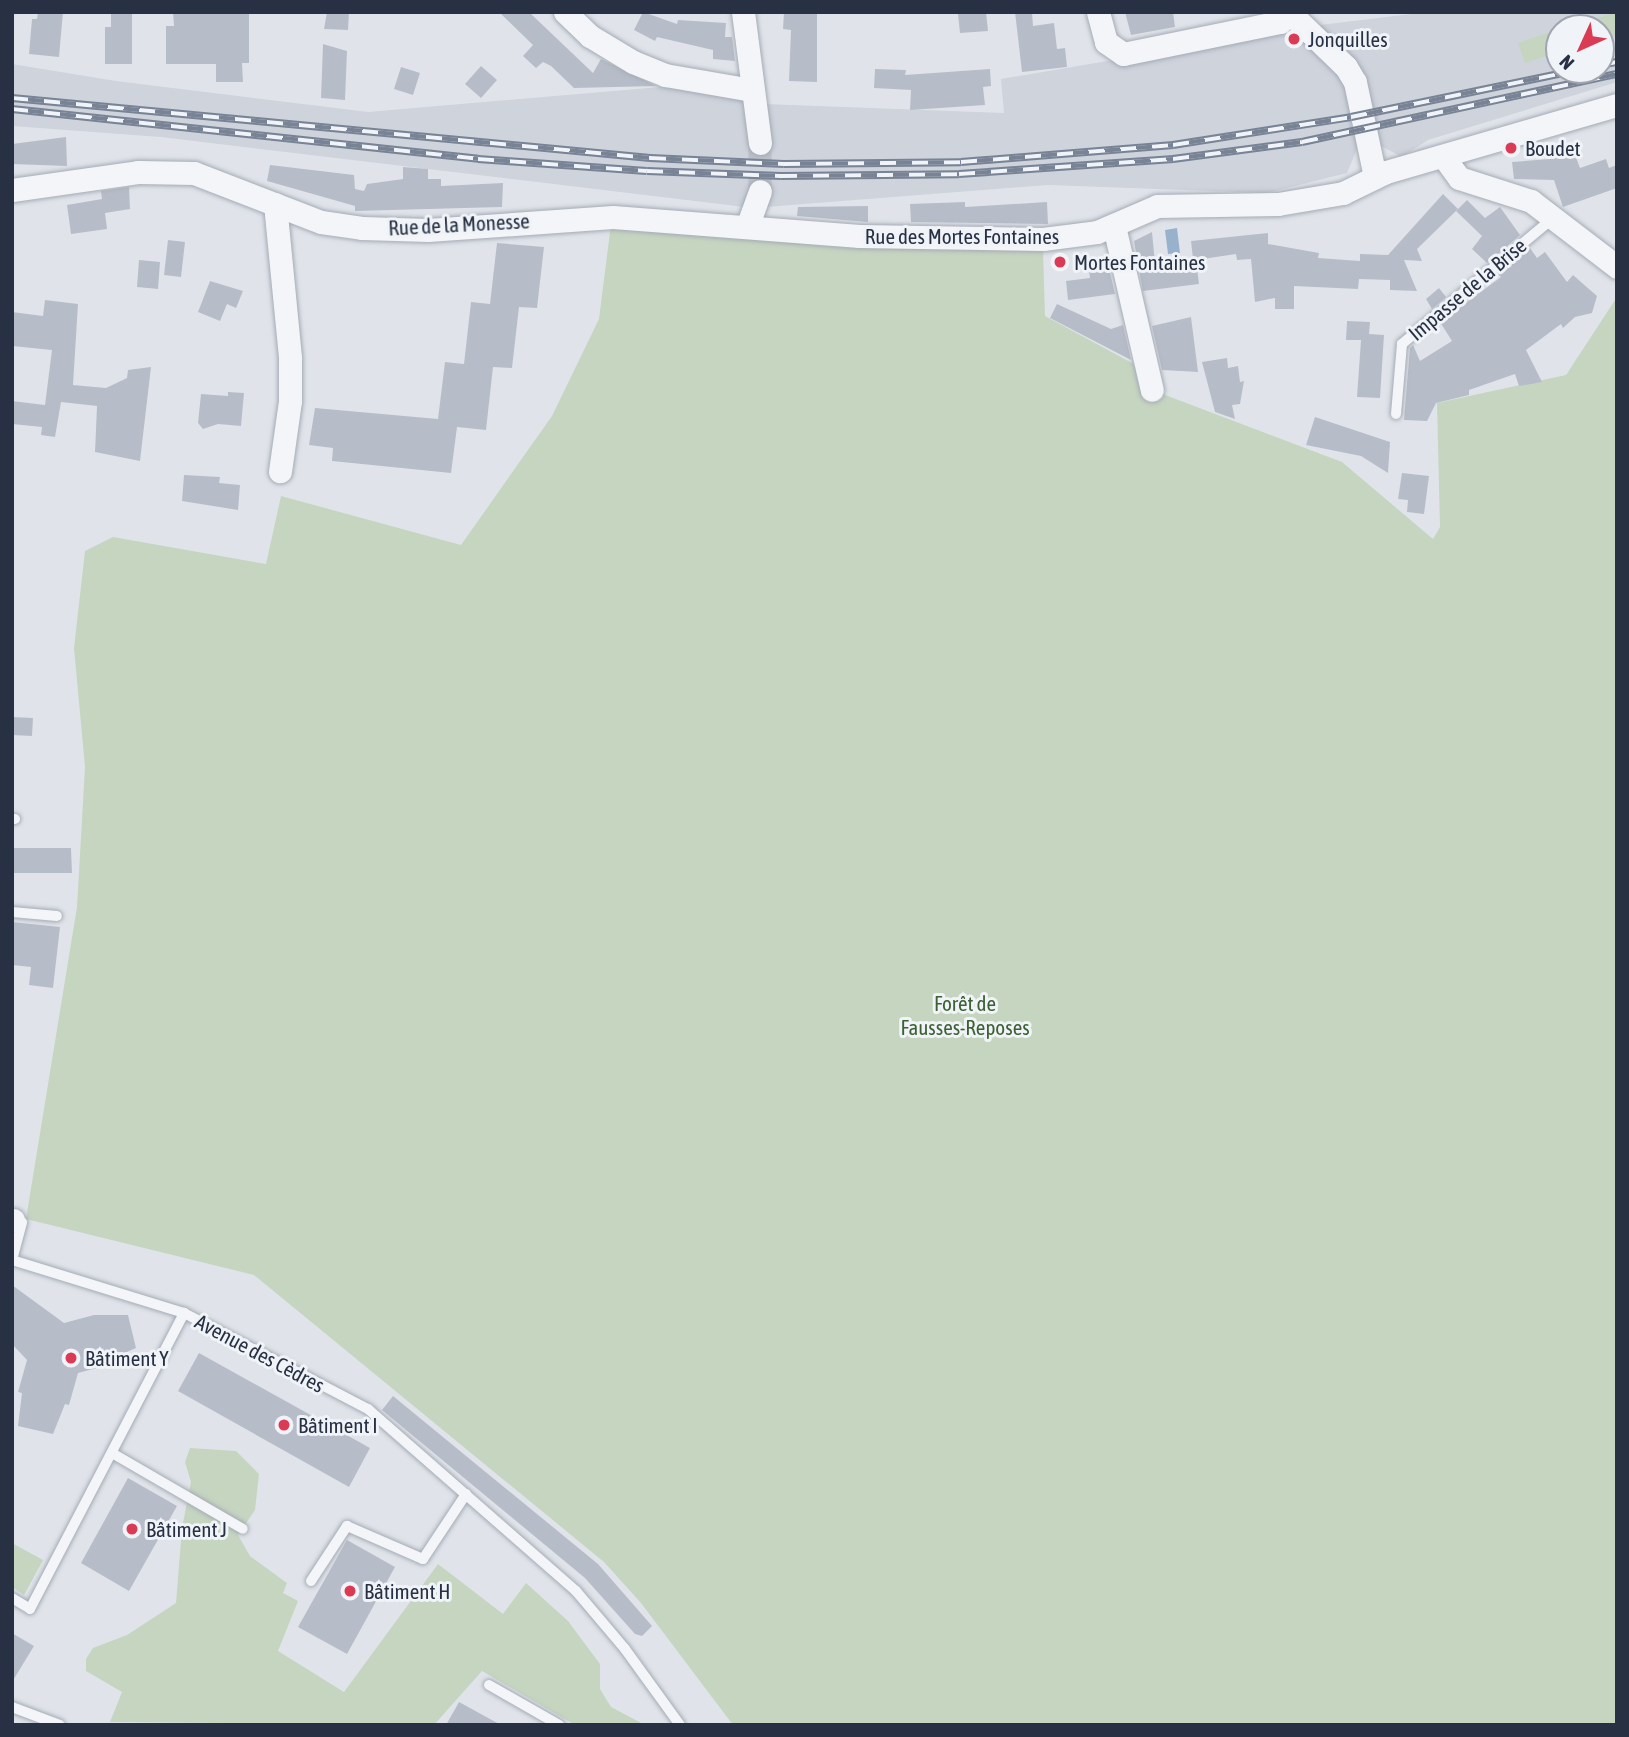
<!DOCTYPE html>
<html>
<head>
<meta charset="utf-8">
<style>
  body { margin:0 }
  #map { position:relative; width:1629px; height:1737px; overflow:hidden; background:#e0e4ea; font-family:"Asap Condensed",sans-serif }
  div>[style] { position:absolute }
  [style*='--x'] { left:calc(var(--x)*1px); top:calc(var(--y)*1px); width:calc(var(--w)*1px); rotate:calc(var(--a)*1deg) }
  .built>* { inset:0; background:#ced3dc }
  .green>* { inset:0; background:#c6d5c0 }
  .water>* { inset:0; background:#98b2cd }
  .building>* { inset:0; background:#b7bdc8 }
  .street-tunnel>* { height:23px; margin-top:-11.5px; transform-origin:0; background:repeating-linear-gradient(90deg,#bbc0c9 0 23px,transparent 0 34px) }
  .roads { filter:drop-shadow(0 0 2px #a5abb5) drop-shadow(0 0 2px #a5abb5) }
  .lane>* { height:10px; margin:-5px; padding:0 5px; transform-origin:5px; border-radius:5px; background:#f3f5f8 }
  .street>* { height:23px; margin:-11.5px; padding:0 11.5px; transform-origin:11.5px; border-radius:11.5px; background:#f3f5f8 }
  .rail>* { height:8px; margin-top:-4px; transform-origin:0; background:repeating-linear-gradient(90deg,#f0f3f7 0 16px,#788395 0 32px); box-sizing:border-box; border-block:2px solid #788395 }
  .dots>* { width:19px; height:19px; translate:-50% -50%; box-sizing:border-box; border:4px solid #f0f3f7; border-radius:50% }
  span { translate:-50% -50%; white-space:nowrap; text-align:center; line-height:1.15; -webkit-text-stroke:6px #f0f3f7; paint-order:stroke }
  .poi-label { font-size:21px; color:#273143 }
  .left { translate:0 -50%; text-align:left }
  .street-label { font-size:21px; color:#273143 }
  .park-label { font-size:21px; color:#3c6033 }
  .frame { position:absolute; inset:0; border:14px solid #273143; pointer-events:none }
  .north { position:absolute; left:1545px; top:14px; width:70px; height:70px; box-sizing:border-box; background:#f0f3f7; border:2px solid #a0a5af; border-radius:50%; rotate:225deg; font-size:19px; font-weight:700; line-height:28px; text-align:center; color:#273143 }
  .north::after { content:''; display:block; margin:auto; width:24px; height:32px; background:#da3a54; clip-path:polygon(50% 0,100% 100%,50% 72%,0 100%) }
</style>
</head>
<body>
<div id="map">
  <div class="built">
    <i style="clip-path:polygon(evenodd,1428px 12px,1617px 12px,1617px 82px,1428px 140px,1402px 157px,1379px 145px,1359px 144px,1347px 173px,1267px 193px,1048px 185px,753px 208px,161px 137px,12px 126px,12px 64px,116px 81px,368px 112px,672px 86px,764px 104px,1004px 113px,1001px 79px,1320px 25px,1428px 12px,1559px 28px,1601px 28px,1601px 70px,1559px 70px,1559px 28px)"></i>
  </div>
  <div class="green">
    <i style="clip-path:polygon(1617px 12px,1617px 35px,1601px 40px,1601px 28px,1564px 28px)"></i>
    <i style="clip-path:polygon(1559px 29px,1559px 52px,1525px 63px,1518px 43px)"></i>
    <i style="clip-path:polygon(611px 224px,1043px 250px,1045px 316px,1145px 370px,1152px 390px,1342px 462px,1433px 539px,1440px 527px,1437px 403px,1566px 375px,1617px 297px,1617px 1725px,733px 1725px,641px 1603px,604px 1562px,254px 1275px,26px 1219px,77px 907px,85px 767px,74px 648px,85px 551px,113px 537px,266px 564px,281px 496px,461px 545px,552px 416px,599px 319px)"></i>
    <i style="clip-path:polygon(190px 1448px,236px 1451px,259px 1474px,255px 1510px,238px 1535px,250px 1556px,287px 1583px,283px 1593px,298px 1601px,278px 1651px,344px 1692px,438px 1564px,503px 1614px,526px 1583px,568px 1621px,600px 1664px,600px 1689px,611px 1707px,645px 1725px,575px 1725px,482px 1671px,434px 1725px,110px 1722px,122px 1692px,86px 1671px,86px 1659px,93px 1648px,127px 1635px,176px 1603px,182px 1528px,191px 1482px,185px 1462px)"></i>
    <i style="clip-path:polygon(12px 1543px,43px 1560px,24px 1595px,12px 1587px)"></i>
  </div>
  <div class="water">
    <i style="clip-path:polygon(1177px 228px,1180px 253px,1168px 254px,1165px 230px)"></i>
  </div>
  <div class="building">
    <i style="clip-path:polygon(38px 12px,63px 12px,59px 57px,29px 54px,32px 19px,37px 19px)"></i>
    <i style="clip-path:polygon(111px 12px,132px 12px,132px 64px,105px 64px,105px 27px,111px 27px)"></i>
    <i style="clip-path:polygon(173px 12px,249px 12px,249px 63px,242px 63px,243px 82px,216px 82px,216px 64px,166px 64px,166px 26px,174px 26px)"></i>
    <i style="clip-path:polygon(327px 12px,349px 12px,348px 30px,324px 29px)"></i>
    <i style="clip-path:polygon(499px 12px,529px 12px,593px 73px,601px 59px,656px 86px,574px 88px,551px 66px,543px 62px,536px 68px,523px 56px,533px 45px)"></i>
    <i style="clip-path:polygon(643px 12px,677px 24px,678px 20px,726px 23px,725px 37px,732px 37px,735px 61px,713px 59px,713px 50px,657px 37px,655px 41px,634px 30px)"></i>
    <i style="clip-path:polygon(784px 12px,817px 12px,817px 82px,789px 81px,791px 30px,783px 29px)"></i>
    <i style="clip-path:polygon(986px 12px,988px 31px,960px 33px,958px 14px)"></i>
    <i style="clip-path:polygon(1015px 12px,1032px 12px,1033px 26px,1054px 23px,1057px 49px,1065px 48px,1067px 67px,1022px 72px)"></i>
    <i style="clip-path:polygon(1125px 12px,1173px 12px,1175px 27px,1131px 35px)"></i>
    <i style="clip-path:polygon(323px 44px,347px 51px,345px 100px,321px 98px)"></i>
    <i style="clip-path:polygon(481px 66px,497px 80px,481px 98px,465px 84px)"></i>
    <i style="clip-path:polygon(401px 67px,420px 73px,413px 95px,394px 89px)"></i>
    <i style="clip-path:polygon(875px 69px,906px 70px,905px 75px,990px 69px,991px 86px,983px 87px,985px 105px,910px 110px,911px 90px,874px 88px)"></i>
    <i style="clip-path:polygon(66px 137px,67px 166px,12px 164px,12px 144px)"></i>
    <i style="clip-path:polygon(1545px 143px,1561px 150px,1572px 147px,1580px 168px,1606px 159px,1609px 168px,1617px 165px,1617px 188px,1563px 207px,1554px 180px,1514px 179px,1512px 162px,1550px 159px)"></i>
    <i style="clip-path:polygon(270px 165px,354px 175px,355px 189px,364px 191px,367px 184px,403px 179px,403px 167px,428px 169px,428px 179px,441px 179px,441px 186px,503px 183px,502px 207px,355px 211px,355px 206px,267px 181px)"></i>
    <i style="clip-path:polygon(129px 187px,130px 209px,105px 213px,107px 229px,71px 234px,67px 205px,102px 199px,101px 191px)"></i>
    <i style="clip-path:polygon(1443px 194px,1458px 209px,1417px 249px,1422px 261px,1404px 260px,1417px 291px,1390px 290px,1390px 280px,1359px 279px,1358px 289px,1294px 286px,1294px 309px,1275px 309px,1275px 298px,1255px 302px,1251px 259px,1237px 260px,1236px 254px,1196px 260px,1199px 284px,1143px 291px,1134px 241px,1152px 232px,1155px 263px,1193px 259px,1191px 241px,1268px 233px,1268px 244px,1319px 253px,1318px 258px,1360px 261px,1360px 254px,1388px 255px)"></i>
    <i style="clip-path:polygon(1467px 200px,1485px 218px,1500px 207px,1520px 235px,1487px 263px,1472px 249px,1482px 236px,1456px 211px)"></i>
    <i style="clip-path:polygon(965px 202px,965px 207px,1047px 202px,1048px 224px,911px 222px,910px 204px)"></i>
    <i style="clip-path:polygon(868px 206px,868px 222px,797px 216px,798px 207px)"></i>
    <i style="clip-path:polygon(168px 240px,185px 242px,181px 277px,164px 275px)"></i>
    <i style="clip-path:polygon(497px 243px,544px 247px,537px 308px,519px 307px,512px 368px,493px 367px,486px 430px,457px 427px,451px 473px,332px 461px,333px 448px,309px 445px,315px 408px,438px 419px,445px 362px,464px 364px,471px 302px,490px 304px)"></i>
    <i style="clip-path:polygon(1530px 248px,1537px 258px,1545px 252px,1567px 282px,1573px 275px,1597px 296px,1592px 313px,1575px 317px,1563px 328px,1561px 324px,1526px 350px,1542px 382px,1519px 386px,1515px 374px,1469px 390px,1469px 395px,1436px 403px,1427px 421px,1404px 420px,1410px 348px,1413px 345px,1420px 361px,1452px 341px,1440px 322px,1501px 277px,1498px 274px)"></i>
    <i style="clip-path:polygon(139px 260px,160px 262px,158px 289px,137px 287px)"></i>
    <i style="clip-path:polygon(1107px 260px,1115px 294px,1068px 300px,1066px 281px,1090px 278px,1088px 264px)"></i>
    <i style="clip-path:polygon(210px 281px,243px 291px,236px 308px,227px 304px,220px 321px,198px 312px)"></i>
    <i style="clip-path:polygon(1439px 288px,1446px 297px,1432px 309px,1426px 299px)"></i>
    <i style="clip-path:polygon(45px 300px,78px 304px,73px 385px,106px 388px,127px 378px,128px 370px,151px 367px,140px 461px,95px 452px,97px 406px,61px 402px,55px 437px,41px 435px,42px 427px,12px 424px,12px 401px,45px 405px,52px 350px,12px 346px,12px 312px,43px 316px)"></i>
    <i style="clip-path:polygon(1057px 304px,1111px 329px,1123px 325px,1131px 360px,1050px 318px)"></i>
    <i style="clip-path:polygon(1191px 317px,1198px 372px,1162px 370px,1152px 326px)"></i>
    <i style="clip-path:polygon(1347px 321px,1370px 322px,1369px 334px,1384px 335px,1380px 398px,1357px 397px,1361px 340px,1346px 340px)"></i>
    <i style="clip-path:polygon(1227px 358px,1228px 368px,1238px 366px,1240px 382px,1244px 381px,1240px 404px,1232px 405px,1235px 419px,1215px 412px,1202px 362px)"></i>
    <i style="clip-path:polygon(228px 392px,244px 393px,241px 426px,218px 424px,203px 429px,198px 423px,201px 394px,228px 396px)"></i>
    <i style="clip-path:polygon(1315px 417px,1390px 442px,1388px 473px,1361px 456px,1306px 445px)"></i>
    <i style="clip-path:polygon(1402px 473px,1429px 476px,1424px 514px,1407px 512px,1408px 500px,1398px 499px)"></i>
    <i style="clip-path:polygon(184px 475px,220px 477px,219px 483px,240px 485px,238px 510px,182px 501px)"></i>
    <i style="clip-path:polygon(12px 717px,33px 718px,32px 736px,12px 735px)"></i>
    <i style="clip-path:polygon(12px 848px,71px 848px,72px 873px,12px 873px)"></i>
    <i style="clip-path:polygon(12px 922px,60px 927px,53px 988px,29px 985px,31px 967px,12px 965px)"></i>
    <i style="clip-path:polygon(12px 1285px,64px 1323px,94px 1315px,128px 1315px,136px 1348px,108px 1360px,108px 1365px,78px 1373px,69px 1405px,65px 1404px,53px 1434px,18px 1426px,22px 1393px,18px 1392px,27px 1360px,12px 1344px)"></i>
    <i style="clip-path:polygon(199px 1353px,370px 1448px,349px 1487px,178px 1391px)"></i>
    <i style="clip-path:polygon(393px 1396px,598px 1564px,652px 1626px,642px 1636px,635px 1634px,585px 1578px,382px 1410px)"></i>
    <i style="clip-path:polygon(128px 1478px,177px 1506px,129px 1591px,81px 1563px)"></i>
    <i style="clip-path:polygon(347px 1540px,395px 1567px,347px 1654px,298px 1627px)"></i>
    <i style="clip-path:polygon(12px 1633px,34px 1646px,12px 1682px)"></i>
    <i style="clip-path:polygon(459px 1702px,501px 1725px,446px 1725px)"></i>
  </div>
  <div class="street-tunnel">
    <i style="--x:760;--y:143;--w:48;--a:90"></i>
  </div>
  <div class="roads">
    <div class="lane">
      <i style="--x:1396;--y:414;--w:70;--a:-85.1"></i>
      <i style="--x:1402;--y:344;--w:197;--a:-39.8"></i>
      <i style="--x:12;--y:819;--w:3;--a:0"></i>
      <i style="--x:12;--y:912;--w:45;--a:5.1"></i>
      <i style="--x:12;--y:1260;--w:180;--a:17.1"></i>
      <i style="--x:12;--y:1260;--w:39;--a:-75"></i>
      <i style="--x:112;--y:1453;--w:151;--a:30.1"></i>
      <i style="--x:311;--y:1581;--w:66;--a:-56.8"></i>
      <i style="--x:347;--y:1526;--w:83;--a:23.5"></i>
      <i style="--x:423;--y:1559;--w:78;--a:-56.5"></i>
      <i style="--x:12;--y:1598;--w:21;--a:31"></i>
      <i style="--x:30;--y:1609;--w:334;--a:-62.5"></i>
      <i style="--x:184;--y:1313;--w:208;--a:27.6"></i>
      <i style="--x:368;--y:1409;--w:276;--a:41.2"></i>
      <i style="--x:576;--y:1591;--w:76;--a:49.8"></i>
      <i style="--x:625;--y:1649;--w:94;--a:54.1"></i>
      <i style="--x:489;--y:1685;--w:81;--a:29.7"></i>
      <i style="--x:12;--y:1707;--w:51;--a:20.6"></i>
    </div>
    <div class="street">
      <i style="--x:565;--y:12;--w:35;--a:44"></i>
      <i style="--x:590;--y:36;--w:50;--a:31.2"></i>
      <i style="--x:633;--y:62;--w:35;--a:22"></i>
      <i style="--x:665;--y:75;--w:88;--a:9.8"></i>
      <i style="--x:743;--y:12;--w:132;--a:82.6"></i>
      <i style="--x:1098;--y:12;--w:31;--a:75"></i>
      <i style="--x:1106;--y:42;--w:21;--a:35"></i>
      <i style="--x:1123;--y:54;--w:160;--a:-11.5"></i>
      <i style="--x:1280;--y:22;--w:13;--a:-39"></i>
      <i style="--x:1289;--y:12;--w:79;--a:44"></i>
      <i style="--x:1346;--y:67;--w:17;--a:59"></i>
      <i style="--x:1355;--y:82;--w:97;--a:78.1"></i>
      <i style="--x:1443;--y:156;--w:27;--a:54"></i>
      <i style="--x:1459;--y:178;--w:76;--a:17.7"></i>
      <i style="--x:1531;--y:201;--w:108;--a:37.5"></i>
      <i style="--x:12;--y:190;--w:127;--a:-8.1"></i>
      <i style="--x:138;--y:172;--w:56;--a:1"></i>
      <i style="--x:194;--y:173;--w:136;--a:21.1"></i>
      <i style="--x:321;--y:222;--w:41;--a:8.3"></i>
      <i style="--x:362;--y:228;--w:66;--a:1.7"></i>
      <i style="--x:428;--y:230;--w:185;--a:-4"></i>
      <i style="--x:613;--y:217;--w:247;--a:4.4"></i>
      <i style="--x:859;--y:236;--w:184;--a:0.9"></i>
      <i style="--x:1043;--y:239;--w:54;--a:-7.4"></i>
      <i style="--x:1097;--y:232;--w:65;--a:-23.4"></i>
      <i style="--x:1157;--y:206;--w:121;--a:-0.9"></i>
      <i style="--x:1278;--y:204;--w:66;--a:-9.6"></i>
      <i style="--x:1343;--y:193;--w:48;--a:-26"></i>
      <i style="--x:1386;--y:172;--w:241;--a:-16.2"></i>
      <i style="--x:275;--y:204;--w:155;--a:84.4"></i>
      <i style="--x:290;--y:358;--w:43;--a:90"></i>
      <i style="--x:290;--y:401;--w:71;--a:98.1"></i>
      <i style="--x:1114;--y:226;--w:168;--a:77"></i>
      <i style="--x:747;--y:227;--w:38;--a:-70"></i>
      <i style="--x:12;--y:1220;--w:1;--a:0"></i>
    </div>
  </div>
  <div class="rail">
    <i style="--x:1601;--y:65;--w:16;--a:-11"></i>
    <i style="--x:12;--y:98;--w:641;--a:5.37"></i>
    <i style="--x:650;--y:158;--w:134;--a:2.6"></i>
    <i style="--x:784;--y:164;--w:177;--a:-0.6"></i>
    <i style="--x:961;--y:162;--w:213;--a:-4.6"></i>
    <i style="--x:1173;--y:145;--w:180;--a:-8.9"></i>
    <i style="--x:1351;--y:117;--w:231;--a:-11.7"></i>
    <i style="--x:12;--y:109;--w:469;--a:6.1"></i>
    <i style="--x:478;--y:159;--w:169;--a:4.1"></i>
    <i style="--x:647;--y:171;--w:134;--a:2.1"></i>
    <i style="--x:781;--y:176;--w:178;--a:-0.6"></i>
    <i style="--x:959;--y:174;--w:215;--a:-4"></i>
    <i style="--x:1173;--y:159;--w:130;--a:-7.5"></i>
    <i style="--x:1302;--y:142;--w:322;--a:-12.2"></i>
  </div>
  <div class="dots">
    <i style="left:1294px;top:39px;background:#da3a54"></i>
    <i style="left:1511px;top:148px;background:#da3a54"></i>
    <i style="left:1060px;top:262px;background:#da3a54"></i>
    <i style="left:71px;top:1358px;background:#da3a54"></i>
    <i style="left:284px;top:1425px;background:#da3a54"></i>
    <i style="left:132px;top:1529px;background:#da3a54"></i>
    <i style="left:350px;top:1591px;background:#da3a54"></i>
  </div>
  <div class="poi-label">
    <span class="left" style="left:1308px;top:39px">Jonquilles</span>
    <span class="left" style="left:1525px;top:148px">Boudet</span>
    <span class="left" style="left:1074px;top:262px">Mortes Fontaines</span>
    <span class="left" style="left:85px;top:1358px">Bâtiment Y</span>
    <span class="left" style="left:298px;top:1425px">Bâtiment I</span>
    <span class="left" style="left:146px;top:1529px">Bâtiment J</span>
    <span class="left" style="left:364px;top:1591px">Bâtiment H</span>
  </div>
  <div class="street-label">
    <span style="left:459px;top:224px;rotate:-3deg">Rue de la Monesse</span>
    <span style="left:962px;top:236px">Rue des Mortes Fontaines</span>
    <span style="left:1467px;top:289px;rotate:-40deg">Impasse de la Brise</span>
    <span style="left:260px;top:1353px;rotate:28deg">Avenue des Cèdres</span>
  </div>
  <div class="park-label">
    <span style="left:965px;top:1015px">Forêt de<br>Fausses-Reposes</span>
  </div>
  <div class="frame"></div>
  <div class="north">N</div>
</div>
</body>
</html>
